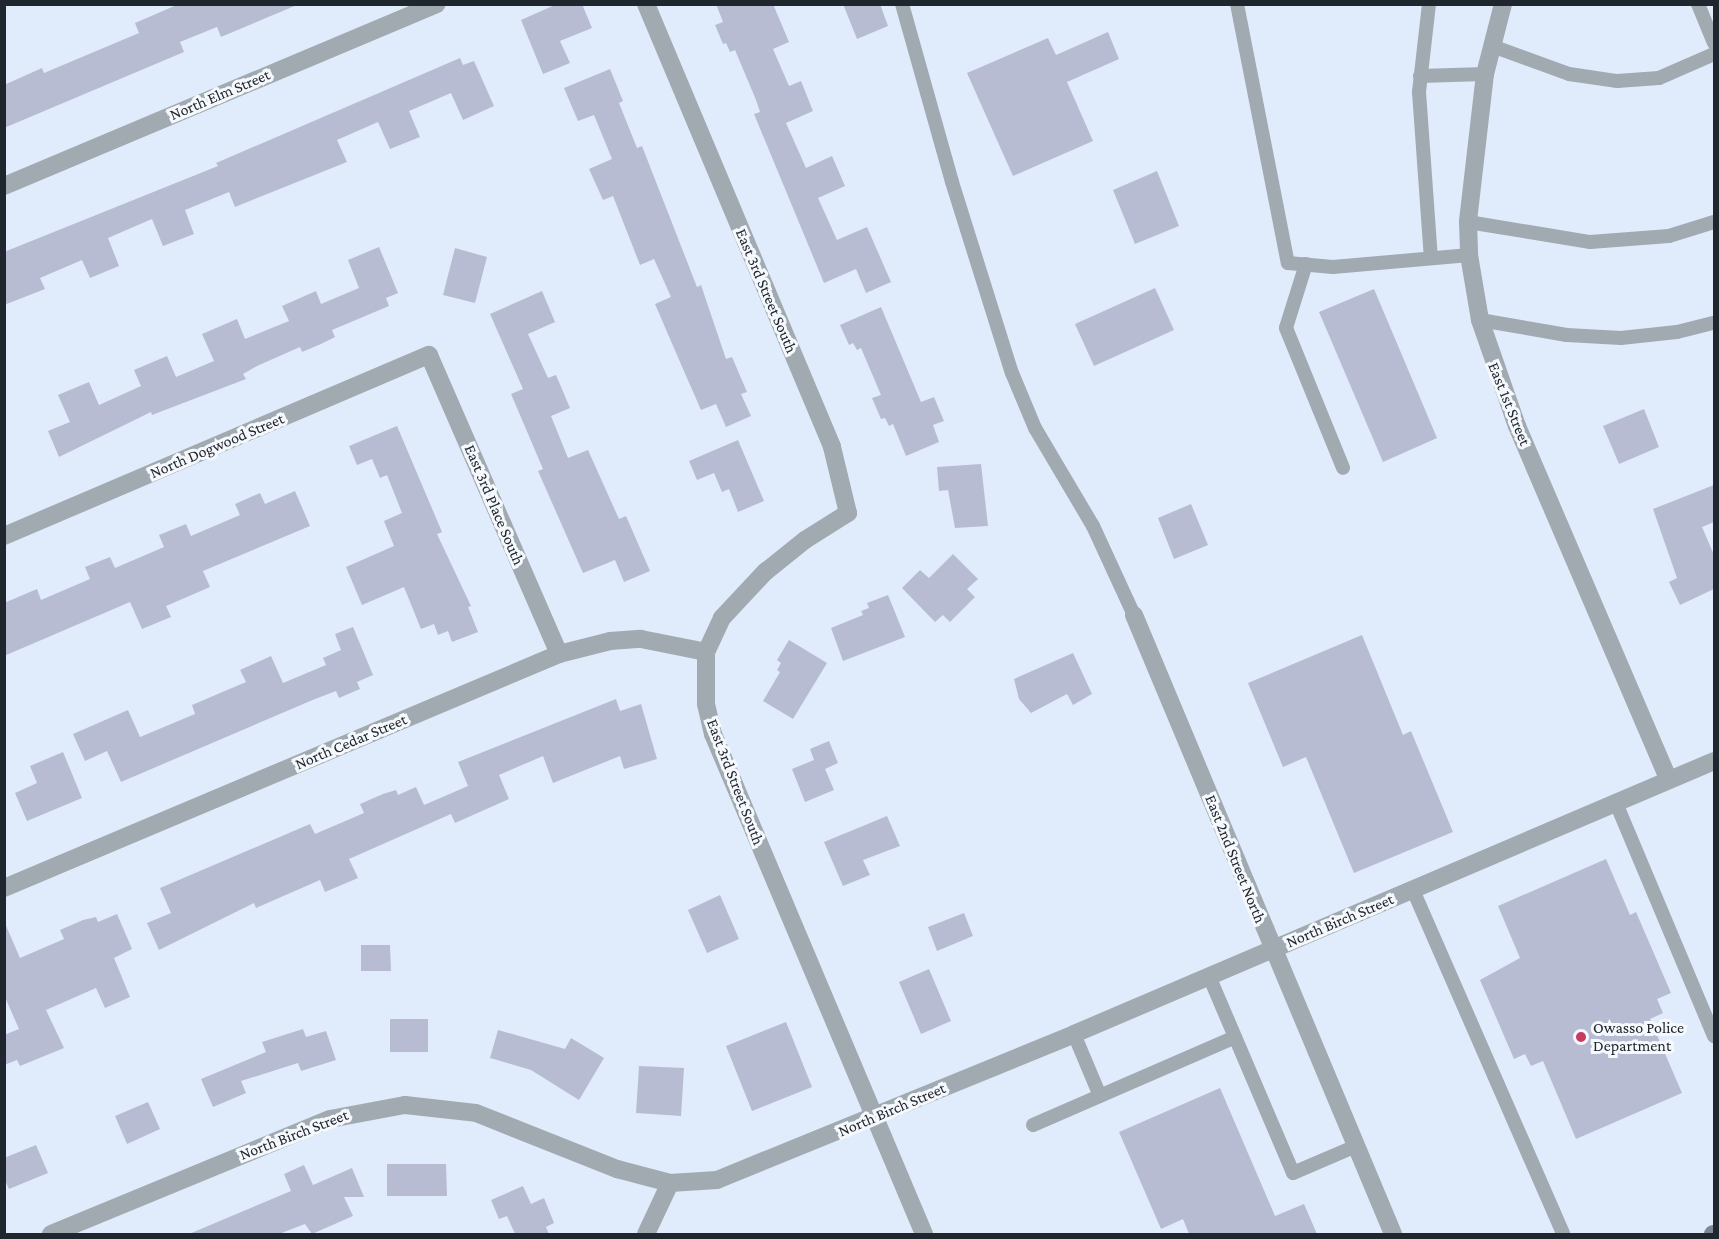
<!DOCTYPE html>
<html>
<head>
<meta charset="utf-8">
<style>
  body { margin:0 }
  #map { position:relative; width:1719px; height:1239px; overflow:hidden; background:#e0ecfc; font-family:"Crimson Pro",serif }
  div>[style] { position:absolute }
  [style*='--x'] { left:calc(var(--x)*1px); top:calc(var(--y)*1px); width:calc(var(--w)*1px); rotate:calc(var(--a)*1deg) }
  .building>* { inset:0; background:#b8bcd3 }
  .service>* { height:14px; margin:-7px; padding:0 7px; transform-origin:7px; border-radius:7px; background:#a0aab0 }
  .minor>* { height:18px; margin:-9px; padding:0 9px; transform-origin:9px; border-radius:9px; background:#a0aab0 }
  .secondary>* { height:18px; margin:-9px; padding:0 9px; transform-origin:9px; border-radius:9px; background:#7c8b93 }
  .dots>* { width:16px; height:16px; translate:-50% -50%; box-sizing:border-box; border:3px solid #f5f8fc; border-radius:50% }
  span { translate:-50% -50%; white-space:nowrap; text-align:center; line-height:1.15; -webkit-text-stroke:6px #f5f8fc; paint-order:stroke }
  .street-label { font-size:16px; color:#20262d }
  .poi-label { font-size:16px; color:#20262d }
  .left { translate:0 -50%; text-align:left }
  .frame { position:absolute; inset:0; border:6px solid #20262d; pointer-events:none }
</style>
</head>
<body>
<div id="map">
  <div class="building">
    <i style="clip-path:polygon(179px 4px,297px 5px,221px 37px,217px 27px,180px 42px,184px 52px,4px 128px,4px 85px,42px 68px,44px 73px,139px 33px,135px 23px)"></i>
    <i style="clip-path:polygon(557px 4px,582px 4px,592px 28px,560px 41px,570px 63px,543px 74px,521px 20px)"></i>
    <i style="clip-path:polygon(716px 4px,773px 4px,789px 42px,773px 49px,789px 86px,801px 81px,813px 111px,786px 123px,806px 168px,832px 156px,845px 186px,818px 198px,837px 240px,867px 227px,891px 282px,866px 293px,856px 269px,824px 283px,754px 114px,760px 112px,756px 100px,735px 50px,730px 52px,726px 43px,723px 44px,715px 25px,723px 22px)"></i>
    <i style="clip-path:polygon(843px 4px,880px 4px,888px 26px,857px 39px)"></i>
    <i style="clip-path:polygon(1108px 32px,1119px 59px,1067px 82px,1093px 141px,1013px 176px,967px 73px,1048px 38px,1056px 55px)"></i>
    <i style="clip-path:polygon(460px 58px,463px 65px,474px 61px,494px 106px,463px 120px,451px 93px,409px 111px,420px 137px,390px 149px,378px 122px,337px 140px,347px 162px,235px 207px,229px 192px,185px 210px,194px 234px,163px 246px,152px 219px,108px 238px,119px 266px,90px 278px,82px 260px,40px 278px,45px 289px,4px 305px,4px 252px,218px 166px,216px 163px)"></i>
    <i style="clip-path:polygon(610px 69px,623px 101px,619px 103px,637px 148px,642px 146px,697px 287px,701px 285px,726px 359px,732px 357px,747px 392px,741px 394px,751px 416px,726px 427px,716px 404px,701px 410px,680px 362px,655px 304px,671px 297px,654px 259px,640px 265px,613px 196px,603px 200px,589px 169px,612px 159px,594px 115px,578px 121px,564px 88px)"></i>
    <i style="clip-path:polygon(1157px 171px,1179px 226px,1135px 244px,1113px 190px)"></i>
    <i style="clip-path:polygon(379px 247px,398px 293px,386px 298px,389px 306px,332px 330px,335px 337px,321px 344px,302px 352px,300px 347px,257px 366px,243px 374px,246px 379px,152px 415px,151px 412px,59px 457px,48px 431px,70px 422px,58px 395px,89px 382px,99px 405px,141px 386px,134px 370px,167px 356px,176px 377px,214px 361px,202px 334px,237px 319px,245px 339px,289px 321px,282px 306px,316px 291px,321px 304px,359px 288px,348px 260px)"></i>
    <i style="clip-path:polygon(455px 248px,487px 257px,475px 303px,443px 295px)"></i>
    <i style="clip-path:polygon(1155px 288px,1174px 330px,1094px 366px,1075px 324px)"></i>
    <i style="clip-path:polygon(1374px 289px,1437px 438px,1383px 462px,1319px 312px)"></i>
    <i style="clip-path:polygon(542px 291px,555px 322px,528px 334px,548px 378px,556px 375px,570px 408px,551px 416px,568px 458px,588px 450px,619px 519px,626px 516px,650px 571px,624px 582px,615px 560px,583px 573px,538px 471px,543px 469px,511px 394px,523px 389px,490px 314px)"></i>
    <i style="clip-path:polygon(881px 307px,921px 402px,934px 397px,944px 421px,933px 425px,939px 442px,906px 456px,893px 424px,889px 426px,885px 418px,881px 419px,872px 398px,881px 395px,861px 348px,857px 350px,853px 343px,849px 345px,840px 325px)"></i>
    <i style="clip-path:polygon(1644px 409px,1659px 447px,1619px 464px,1603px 426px)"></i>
    <i style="clip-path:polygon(397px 426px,442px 532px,437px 534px,471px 606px,468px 607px,478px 632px,452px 642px,448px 631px,438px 635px,434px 624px,421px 629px,404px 587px,362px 605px,346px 567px,394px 546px,384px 521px,402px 513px,387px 475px,380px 478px,372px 459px,357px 465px,349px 446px)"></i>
    <i style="clip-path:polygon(738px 440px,764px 501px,738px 512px,729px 489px,722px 492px,714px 473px,697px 480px,689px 461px)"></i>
    <i style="clip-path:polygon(981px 464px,988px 526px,955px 528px,948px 490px,939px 491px,937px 467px)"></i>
    <i style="clip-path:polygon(1714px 485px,1714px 522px,1702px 527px,1714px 555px,1714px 589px,1680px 605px,1669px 582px,1677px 578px,1653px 509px)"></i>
    <i style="clip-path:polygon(295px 491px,310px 526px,203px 571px,210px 587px,166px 606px,171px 617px,142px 629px,130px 602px,4px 656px,4px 603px,37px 589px,41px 600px,90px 579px,85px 567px,110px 557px,115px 568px,164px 547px,159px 535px,186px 524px,191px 536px,240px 515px,235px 504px,260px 493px,265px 504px)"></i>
    <i style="clip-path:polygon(1191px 504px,1208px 545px,1174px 559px,1158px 518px)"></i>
    <i style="clip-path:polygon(953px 554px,978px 579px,967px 589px,975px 597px,950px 622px,943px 615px,935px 622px,902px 588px,920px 570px,929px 578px)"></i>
    <i style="clip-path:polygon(888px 595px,905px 637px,843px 661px,831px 628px,863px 615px,861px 611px,869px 608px,867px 603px)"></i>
    <i style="clip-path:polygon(353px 627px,373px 675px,357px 682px,360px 689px,339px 698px,336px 691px,315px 699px,121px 782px,107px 751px,85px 761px,73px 734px,128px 710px,140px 737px,195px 714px,192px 705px,246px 682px,240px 670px,271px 656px,283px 683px,326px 665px,323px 658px,341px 650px,335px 634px)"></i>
    <i style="clip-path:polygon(1362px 635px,1403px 735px,1411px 731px,1453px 832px,1354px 873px,1306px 757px,1283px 767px,1248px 683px)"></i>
    <i style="clip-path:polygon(789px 640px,827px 663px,793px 719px,763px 701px,780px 672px,777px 670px,781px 663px,777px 660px)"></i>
    <i style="clip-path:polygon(1073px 653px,1092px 694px,1073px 705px,1067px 694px,1031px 713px,1019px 699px,1014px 679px)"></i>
    <i style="clip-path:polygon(616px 699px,620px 711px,641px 704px,657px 759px,624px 769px,620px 756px,553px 783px,543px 756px,499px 775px,509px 799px,455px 823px,451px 814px,349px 859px,358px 878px,325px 892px,320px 880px,256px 908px,254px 903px,159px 950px,147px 923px,171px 913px,160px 888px,310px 824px,315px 834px,364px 813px,360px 804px,383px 794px,396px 790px,398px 795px,416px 787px,424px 805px,468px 786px,458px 762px)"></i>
    <i style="clip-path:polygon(829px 741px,838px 763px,825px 769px,834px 790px,805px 802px,792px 769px,814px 760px,810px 749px)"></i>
    <i style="clip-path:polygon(63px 752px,82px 798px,27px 821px,15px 793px,37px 783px,30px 766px)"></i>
    <i style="clip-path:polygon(887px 816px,900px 846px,863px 860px,870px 875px,843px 886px,824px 842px)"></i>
    <i style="clip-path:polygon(1606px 859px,1630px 915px,1636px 912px,1671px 993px,1657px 999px,1663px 1013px,1650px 1019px,1682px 1093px,1576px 1139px,1543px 1061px,1531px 1066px,1525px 1054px,1514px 1059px,1480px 980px,1520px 958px,1498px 906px)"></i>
    <i style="clip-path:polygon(720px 895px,739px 939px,707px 953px,688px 910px)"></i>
    <i style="clip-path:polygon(964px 913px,973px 936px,937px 951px,928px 927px)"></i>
    <i style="clip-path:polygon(117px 914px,132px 949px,114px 958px,130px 997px,105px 1008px,96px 988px,46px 1010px,64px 1048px,20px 1066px,17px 1060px,4px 1065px,4px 1035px,19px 1029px,4px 995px,4px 921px,20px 958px,64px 939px,60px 930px,83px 920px,96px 917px,98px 922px)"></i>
    <i style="clip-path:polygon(361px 945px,390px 945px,391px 971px,361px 971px)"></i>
    <i style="clip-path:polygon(929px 969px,951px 1021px,921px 1034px,899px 982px)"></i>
    <i style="clip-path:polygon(390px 1019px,428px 1019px,428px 1052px,390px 1052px)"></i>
    <i style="clip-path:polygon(786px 1022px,812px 1087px,752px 1111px,726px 1046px)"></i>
    <i style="clip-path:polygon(303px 1029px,306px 1037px,326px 1031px,336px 1060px,301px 1071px,298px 1063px,241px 1081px,246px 1093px,213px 1107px,201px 1079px,266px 1052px,262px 1042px)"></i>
    <i style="clip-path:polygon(498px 1030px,565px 1049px,571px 1038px,604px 1058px,579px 1100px,531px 1070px,490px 1058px)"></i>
    <i style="clip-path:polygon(639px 1066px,684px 1068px,681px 1116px,636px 1113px)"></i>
    <i style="clip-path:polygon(1220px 1088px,1275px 1216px,1304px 1204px,1317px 1234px,1189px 1234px,1183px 1219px,1161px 1229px,1119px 1132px)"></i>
    <i style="clip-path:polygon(148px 1102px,160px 1129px,127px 1144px,115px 1116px)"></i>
    <i style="clip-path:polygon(36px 1145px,48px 1173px,9px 1189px,4px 1178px,4px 1158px)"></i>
    <i style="clip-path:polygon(387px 1164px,446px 1164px,447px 1196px,387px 1196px)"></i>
    <i style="clip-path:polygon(304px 1165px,313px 1185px,352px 1168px,364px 1197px,344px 1197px,353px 1216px,312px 1234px,305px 1224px,279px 1234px,189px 1234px,291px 1191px,284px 1174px)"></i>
    <i style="clip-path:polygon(523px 1186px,531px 1204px,544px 1198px,554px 1223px,546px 1227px,549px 1234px,515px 1234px,507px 1216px,499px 1219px,491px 1200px)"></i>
  </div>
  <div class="service">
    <i style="--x:902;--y:4;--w:185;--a:74.3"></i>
    <i style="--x:952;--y:182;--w:200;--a:72.6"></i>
    <i style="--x:1012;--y:373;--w:60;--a:67.3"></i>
    <i style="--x:1035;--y:428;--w:114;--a:59.4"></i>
    <i style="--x:1093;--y:526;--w:98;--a:65.3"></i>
    <i style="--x:1237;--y:4;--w:264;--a:78.9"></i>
    <i style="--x:1288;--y:263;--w:45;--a:5.1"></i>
    <i style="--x:1333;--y:267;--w:137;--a:-5"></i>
    <i style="--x:1429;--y:4;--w:89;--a:96.5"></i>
    <i style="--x:1419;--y:92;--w:166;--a:85.9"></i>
    <i style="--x:1698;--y:4;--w:42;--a:67.7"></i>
    <i style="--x:1492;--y:46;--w:82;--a:20"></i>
    <i style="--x:1569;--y:74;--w:49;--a:8.3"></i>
    <i style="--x:1617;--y:81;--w:42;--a:-4.1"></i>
    <i style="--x:1659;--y:78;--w:60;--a:-23.6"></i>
    <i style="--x:1420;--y:76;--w:65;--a:-1.8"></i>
    <i style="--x:1468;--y:222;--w:124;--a:9.3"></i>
    <i style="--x:1590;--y:242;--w:79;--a:-4.3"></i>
    <i style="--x:1669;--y:236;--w:47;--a:-17.3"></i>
    <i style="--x:1306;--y:264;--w:67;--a:107.4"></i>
    <i style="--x:1286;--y:328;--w:151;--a:67.8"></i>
    <i style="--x:1480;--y:320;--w:88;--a:9.8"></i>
    <i style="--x:1567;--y:335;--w:54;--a:3.2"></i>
    <i style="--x:1621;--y:338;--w:56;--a:-6.1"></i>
    <i style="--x:1677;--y:332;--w:38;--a:-14"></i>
    <i style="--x:1616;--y:803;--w:253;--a:67.2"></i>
    <i style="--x:1413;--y:890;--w:375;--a:66.4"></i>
    <i style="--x:1209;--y:976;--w:214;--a:66.9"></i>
    <i style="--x:1293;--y:1173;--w:69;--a:-23.2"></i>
    <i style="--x:1074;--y:1034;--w:67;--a:67.2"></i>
    <i style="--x:1033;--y:1125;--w:220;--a:-23.5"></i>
  </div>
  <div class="minor">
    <i style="--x:646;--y:4;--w:480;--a:67.2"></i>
    <i style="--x:832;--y:447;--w:68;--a:76.4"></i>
    <i style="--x:848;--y:513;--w:51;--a:147.9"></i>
    <i style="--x:805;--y:540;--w:51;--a:141.3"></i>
    <i style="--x:765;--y:572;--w:63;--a:133.1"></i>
    <i style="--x:722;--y:618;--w:38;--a:115"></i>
    <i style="--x:706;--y:652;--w:52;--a:90"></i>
    <i style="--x:706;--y:704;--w:31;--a:77"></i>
    <i style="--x:713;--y:734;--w:543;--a:67.12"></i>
    <i style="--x:1503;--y:4;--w:72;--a:104.4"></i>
    <i style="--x:1485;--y:74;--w:149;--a:96.6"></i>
    <i style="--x:1468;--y:222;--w:33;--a:88"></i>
    <i style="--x:1469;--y:255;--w:66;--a:80.4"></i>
    <i style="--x:1480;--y:320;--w:112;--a:70.8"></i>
    <i style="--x:1517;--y:426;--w:385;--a:66.8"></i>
    <i style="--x:4;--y:186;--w:469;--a:-22.8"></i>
    <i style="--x:4;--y:536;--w:462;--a:-23.1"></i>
    <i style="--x:429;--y:355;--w:326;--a:66.5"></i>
    <i style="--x:1134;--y:615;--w:671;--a:67.29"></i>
    <i style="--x:4;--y:888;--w:602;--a:-22.86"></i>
    <i style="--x:559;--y:654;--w:53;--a:-14.3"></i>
    <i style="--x:610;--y:641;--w:31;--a:-4"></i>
    <i style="--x:641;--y:639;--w:66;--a:11.3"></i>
    <i style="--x:51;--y:1234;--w:302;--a:-22.4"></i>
    <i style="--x:330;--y:1119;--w:76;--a:-10.6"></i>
    <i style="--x:405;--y:1105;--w:71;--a:6.4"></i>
    <i style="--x:476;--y:1113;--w:152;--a:21.7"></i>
    <i style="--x:617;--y:1169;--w:55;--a:14.8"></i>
    <i style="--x:670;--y:1183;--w:47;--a:-3.7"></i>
    <i style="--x:717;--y:1180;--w:386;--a:-22.2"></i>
    <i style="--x:1074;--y:1034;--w:696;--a:-23.1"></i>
    <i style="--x:646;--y:1234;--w:56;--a:-64.8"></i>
  </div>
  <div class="secondary">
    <i style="--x:1713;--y:1234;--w:1;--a:0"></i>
  </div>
  <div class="dots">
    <i style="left:1581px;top:1037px;background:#c93a60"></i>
  </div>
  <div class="street-label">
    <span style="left:220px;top:95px;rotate:-23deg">North Elm Street</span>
    <span style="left:766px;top:291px;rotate:67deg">East 3rd Street South</span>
    <span style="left:1509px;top:404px;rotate:68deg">East 1st Street</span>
    <span style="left:217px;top:446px;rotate:-23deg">North Dogwood Street</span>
    <span style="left:494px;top:505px;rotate:67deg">East 3rd Place South</span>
    <span style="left:351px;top:742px;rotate:-23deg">North Cedar Street</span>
    <span style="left:735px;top:782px;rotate:69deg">East 3rd Street South</span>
    <span style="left:1235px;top:859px;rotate:68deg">East 2nd Street North</span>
    <span style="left:1340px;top:921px;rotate:-23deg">North Birch Street</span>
    <span style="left:892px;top:1110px;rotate:-23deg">North Birch Street</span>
    <span style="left:294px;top:1135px;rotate:-21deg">North Birch Street</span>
  </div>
  <div class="poi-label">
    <span class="left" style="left:1593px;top:1037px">Owasso Police<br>Department</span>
  </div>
  <div class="frame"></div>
</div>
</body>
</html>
